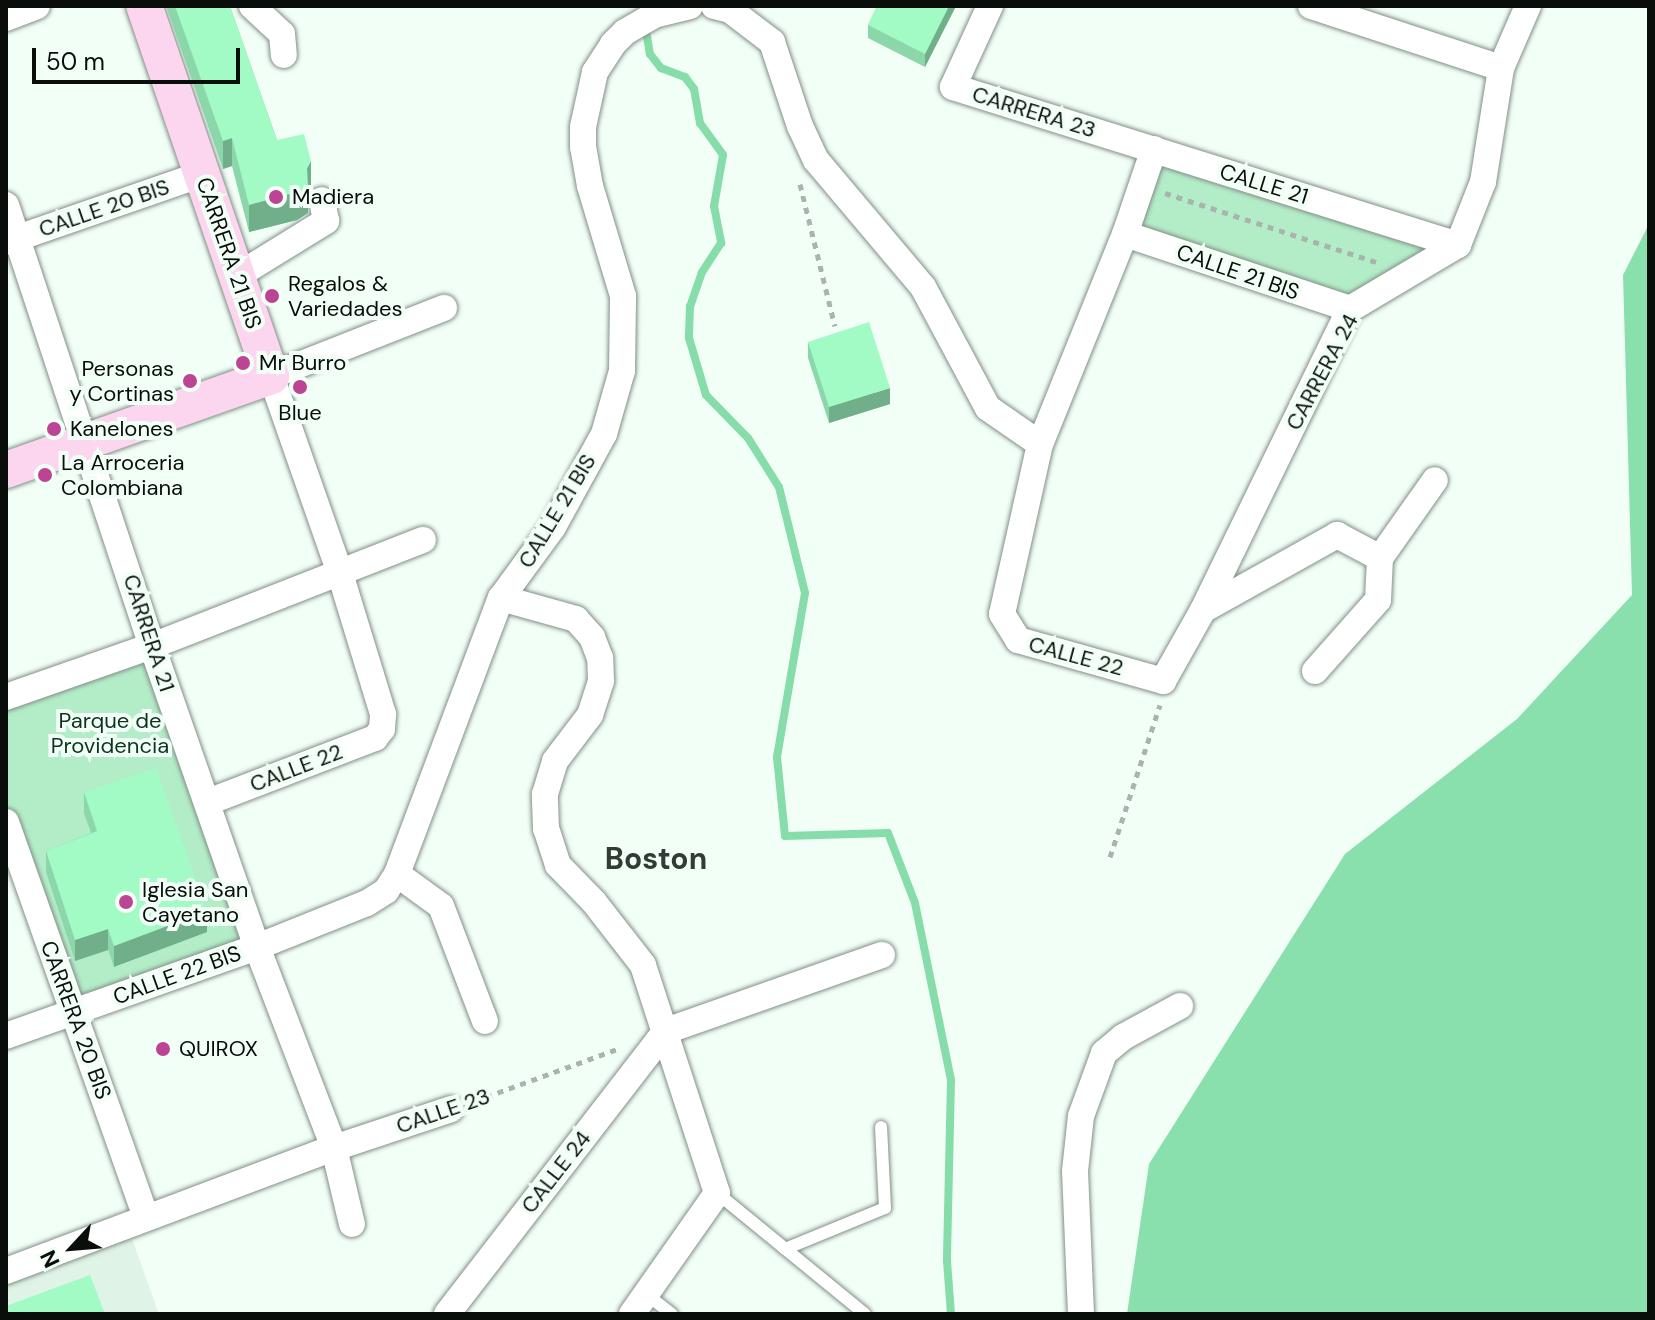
<!DOCTYPE html>
<html>
<head>
<meta charset="utf-8">
<style>
  body { margin:0 }
  #map { position:relative; width:1655px; height:1320px; overflow:hidden; background:#f1fff6; font-family:"DM Sans",sans-serif }
  div>[style] { position:absolute }
  [style*='--x'] { left:calc(var(--x)*1px); top:calc(var(--y)*1px); width:calc(var(--w)*1px); rotate:calc(var(--a)*1deg) }
  .built>* { inset:0; background:#dff4e6 }
  .green>* { inset:0; background:#b3edc8 }
  .forest>* { inset:0; background:#89e0ac }
  .stream>* { height:8px; margin:-4px; padding:0 4px; transform-origin:4px; border-radius:4px; background:#86dda9 }
  .path>* { height:5px; margin-top:-2.5px; transform-origin:0; background:repeating-linear-gradient(90deg,#a9b4ad 0 6px,transparent 0 12px) }
  .roads { filter:drop-shadow(0 0 2px #838f87) drop-shadow(0 0 2px #838f87) }
  .lane>* { height:12px; margin:-6px; padding:0 6px; transform-origin:6px; border-radius:6px; background:#fff }
  .street>* { height:26px; margin:-13px; padding:0 13px; transform-origin:13px; border-radius:13px; background:#fff }
  .secondary>* { height:36px; margin:-18px; padding:0 18px; transform-origin:18px; border-radius:18px; background:#fbd6ee }
  .wall>* { inset:0; background:#8bd7a9 }
  .shaded-wall>* { inset:0; background:#71af8a }
  .building>* { inset:0; background:#a2fac5 }
  .dots>* { width:22px; height:22px; translate:-50% -50%; box-sizing:border-box; border:4px solid #f1fff6; border-radius:50% }
  span { translate:-50% -50%; white-space:nowrap; text-align:center; line-height:1.15; -webkit-text-stroke:8px #f1fff6; paint-order:stroke }
  .street-label { font-size:22px; color:#090e0b }
  .poi-label { font-size:22px; color:#090e0b }
  .left { translate:0 -50%; text-align:left }
  .right { translate:-100% -50%; text-align:right }
  .park-label { font-size:22px; color:#0e3420 }
  .district-label { font-size:30px; color:#323c35; font-weight:700 }
  .frame { position:absolute; inset:0; border:8px solid #090e0b; pointer-events:none }
  .north { position:absolute; left:32px; top:1208px; width:80px; height:80px; -webkit-text-stroke:6px #f1fff6; paint-order:stroke; rotate:244deg; font-size:22px; font-weight:700; line-height:32px; text-align:center; color:#090e0b }
  .north::after { content:''; display:block; margin:auto; width:28px; height:36px; background:#090e0b; clip-path:polygon(50% 0,100% 100%,50% 72%,0 100%) }
  .scale { position:absolute; left:32px; top:48px; width:208px; height:36px; box-sizing:border-box; border:4px solid #090e0b; border-top:0; padding-left:10px; font-size:24px; line-height:28px; white-space:nowrap; color:#090e0b; -webkit-text-stroke:6px #f1fff6; paint-order:stroke }
</style>
</head>
<body>
<div id="map">
  <div class="built">
    <i style="clip-path:polygon(127px 1225px,159px 1314px,6px 1314px,6px 1271px)"></i>
  </div>
  <div class="green">
    <i style="clip-path:polygon(1154px 149px,1458px 245px,1350px 309px,1125px 234px)"></i>
    <i style="clip-path:polygon(evenodd,152px 646px,257px 947px,72px 1013px,6px 822px,6px 697px,152px 646px,97px 852px,206px 932px,115px 967px,108px 950px,75px 961px,97px 852px)"></i>
  </div>
  <div class="forest">
    <i style="clip-path:polygon(1649px 224px,1649px 1314px,1127px 1314px,1149px 1164px,1345px 854px,1517px 719px,1632px 595px,1623px 275px)"></i>
  </div>
  <div class="stream">
    <i style="--x:647;--y:36;--w:18;--a:81"></i>
    <i style="--x:650;--y:54;--w:18;--a:52"></i>
    <i style="--x:661;--y:68;--w:26;--a:21"></i>
    <i style="--x:685;--y:77;--w:15;--a:53"></i>
    <i style="--x:694;--y:89;--w:35;--a:80"></i>
    <i style="--x:700;--y:123;--w:39;--a:54"></i>
    <i style="--x:723;--y:155;--w:52;--a:100"></i>
    <i style="--x:714;--y:206;--w:38;--a:79"></i>
    <i style="--x:721;--y:243;--w:35;--a:123"></i>
    <i style="--x:702;--y:272;--w:36;--a:109"></i>
    <i style="--x:690;--y:306;--w:32;--a:92"></i>
    <i style="--x:689;--y:338;--w:59;--a:73.4"></i>
    <i style="--x:706;--y:395;--w:60;--a:45.7"></i>
    <i style="--x:748;--y:438;--w:58;--a:57.7"></i>
    <i style="--x:779;--y:487;--w:109;--a:76.2"></i>
    <i style="--x:805;--y:593;--w:166;--a:99.7"></i>
    <i style="--x:777;--y:757;--w:79;--a:84.2"></i>
    <i style="--x:785;--y:836;--w:103;--a:-1.7"></i>
    <i style="--x:888;--y:833;--w:75;--a:68.9"></i>
    <i style="--x:915;--y:903;--w:181;--a:78.5"></i>
    <i style="--x:951;--y:1080;--w:181;--a:91.3"></i>
    <i style="--x:947;--y:1261;--w:53;--a:85.7"></i>
  </div>
  <div class="path">
    <i style="--x:800;--y:184;--w:146;--a:76.2"></i>
    <i style="--x:1165;--y:193;--w:225;--a:18.1"></i>
    <i style="--x:1110;--y:857;--w:160;--a:-71.8"></i>
    <i style="--x:475;--y:1101;--w:154;--a:-20.1"></i>
  </div>
  <div class="roads">
    <div class="lane">
      <i style="--x:717;--y:1193;--w:191;--a:39.3"></i>
      <i style="--x:785;--y:1249;--w:108;--a:-22.3"></i>
      <i style="--x:885;--y:1208;--w:81;--a:-92.8"></i>
      <i style="--x:646;--y:1294;--w:33;--a:38"></i>
    </div>
    <div class="street">
      <i style="--x:252;--y:6;--w:41;--a:43"></i>
      <i style="--x:282;--y:34;--w:21;--a:85"></i>
      <i style="--x:714;--y:6;--w:16;--a:14"></i>
      <i style="--x:730;--y:10;--w:53;--a:37.3"></i>
      <i style="--x:772;--y:42;--w:89;--a:71.6"></i>
      <i style="--x:800;--y:126;--w:38;--a:65"></i>
      <i style="--x:816;--y:160;--w:166;--a:49.9"></i>
      <i style="--x:923;--y:287;--w:137;--a:61.8"></i>
      <i style="--x:988;--y:408;--w:63;--a:34.7"></i>
      <i style="--x:990;--y:6;--w:89;--a:114.6"></i>
      <i style="--x:953;--y:87;--w:529;--a:17.37"></i>
      <i style="--x:1311;--y:6;--w:200;--a:18.1"></i>
      <i style="--x:6;--y:18;--w:33;--a:-21"></i>
      <i style="--x:1154;--y:149;--w:90;--a:108.8"></i>
      <i style="--x:1125;--y:234;--w:227;--a:112"></i>
      <i style="--x:1040;--y:444;--w:174;--a:102.6"></i>
      <i style="--x:1002;--y:614;--w:31;--a:58"></i>
      <i style="--x:1018;--y:640;--w:151;--a:15.8"></i>
      <i style="--x:1163;--y:681;--w:81;--a:-60.6"></i>
      <i style="--x:1203;--y:610;--w:335;--a:-64"></i>
      <i style="--x:1350;--y:309;--w:126;--a:-30.7"></i>
      <i style="--x:1458;--y:245;--w:68;--a:-68.4"></i>
      <i style="--x:1483;--y:182;--w:115;--a:-81"></i>
      <i style="--x:1501;--y:68;--w:68;--a:-66.5"></i>
      <i style="--x:6;--y:205;--w:465;--a:71.7"></i>
      <i style="--x:152;--y:646;--w:319;--a:70.8"></i>
      <i style="--x:257;--y:947;--w:215;--a:69"></i>
      <i style="--x:334;--y:1148;--w:78;--a:76.7"></i>
      <i style="--x:1125;--y:234;--w:237;--a:18.4"></i>
      <i style="--x:6;--y:242;--w:207;--a:-19.1"></i>
      <i style="--x:237;--y:276;--w:105;--a:-31.7"></i>
      <i style="--x:326;--y:221;--w:21;--a:-101"></i>
      <i style="--x:1380;--y:558;--w:95;--a:-54.8"></i>
      <i style="--x:1203;--y:610;--w:154;--a:-29.2"></i>
      <i style="--x:1337;--y:535;--w:49;--a:28.1"></i>
      <i style="--x:1380;--y:558;--w:42;--a:92.7"></i>
      <i style="--x:1378;--y:600;--w:95;--a:131.6"></i>
      <i style="--x:6;--y:697;--w:155;--a:-19.3"></i>
      <i style="--x:152;--y:646;--w:291;--a:-21.4"></i>
      <i style="--x:208;--y:802;--w:179;--a:-21"></i>
      <i style="--x:375;--y:738;--w:11;--a:-52"></i>
      <i style="--x:382;--y:729;--w:15;--a:-86"></i>
      <i style="--x:383;--y:714;--w:147;--a:-107"></i>
      <i style="--x:340;--y:573;--w:209;--a:-109.3"></i>
      <i style="--x:271;--y:376;--w:186;--a:-21.5"></i>
      <i style="--x:6;--y:822;--w:419;--a:70.5"></i>
      <i style="--x:397;--y:874;--w:54;--a:36"></i>
      <i style="--x:441;--y:906;--w:123;--a:69.1"></i>
      <i style="--x:666;--y:1031;--w:229;--a:-19.4"></i>
      <i style="--x:6;--y:1036;--w:266;--a:-19.5"></i>
      <i style="--x:257;--y:947;--w:118;--a:-21.8"></i>
      <i style="--x:367;--y:903;--w:22;--a:-32"></i>
      <i style="--x:386;--y:891;--w:20;--a:-57"></i>
      <i style="--x:397;--y:874;--w:295;--a:-69.4"></i>
      <i style="--x:6;--y:1271;--w:350;--a:-20.6"></i>
      <i style="--x:334;--y:1148;--w:123;--a:-18.4"></i>
      <i style="--x:447;--y:1314;--w:358;--a:-52.3"></i>
      <i style="--x:632;--y:1314;--w:148;--a:-54.9"></i>
      <i style="--x:717;--y:1193;--w:240;--a:-108"></i>
      <i style="--x:643;--y:965;--w:80;--a:-127.9"></i>
      <i style="--x:594;--y:902;--w:52;--a:-134.2"></i>
      <i style="--x:558;--y:865;--w:38;--a:-108"></i>
      <i style="--x:546;--y:829;--w:35;--a:-92"></i>
      <i style="--x:545;--y:794;--w:34;--a:-73"></i>
      <i style="--x:555;--y:761;--w:58;--a:-52.7"></i>
      <i style="--x:590;--y:715;--w:36;--a:-72"></i>
      <i style="--x:601;--y:681;--w:23;--a:-92"></i>
      <i style="--x:600;--y:658;--w:22;--a:-111"></i>
      <i style="--x:592;--y:637;--w:24;--a:-132"></i>
      <i style="--x:576;--y:619;--w:78;--a:-164.4"></i>
      <i style="--x:501;--y:598;--w:88;--a:-53.8"></i>
      <i style="--x:553;--y:527;--w:106;--a:-61.3"></i>
      <i style="--x:604;--y:434;--w:66;--a:-74.1"></i>
      <i style="--x:622;--y:371;--w:75;--a:-89.2"></i>
      <i style="--x:623;--y:296;--w:115;--a:-106.7"></i>
      <i style="--x:590;--y:186;--w:40;--a:-100"></i>
      <i style="--x:583;--y:147;--w:20;--a:-90"></i>
      <i style="--x:583;--y:127;--w:56;--a:-77.7"></i>
      <i style="--x:595;--y:72;--w:33;--a:-57"></i>
      <i style="--x:613;--y:44;--w:17;--a:-45"></i>
      <i style="--x:625;--y:32;--w:34;--a:-30"></i>
      <i style="--x:654;--y:15;--w:37;--a:-14"></i>
      <i style="--x:1081;--y:1314;--w:143;--a:-92.4"></i>
      <i style="--x:1075;--y:1171;--w:55;--a:-83.8"></i>
      <i style="--x:1081;--y:1116;--w:67;--a:-69.9"></i>
      <i style="--x:1104;--y:1053;--w:25;--a:-40"></i>
      <i style="--x:1123;--y:1037;--w:65;--a:-28.5"></i>
    </div>
    <div class="secondary">
      <i style="--x:6;--y:470;--w:281;--a:-19.5"></i>
      <i style="--x:271;--y:376;--w:391;--a:-108.9"></i>
    </div>
  </div>
  <div class="wall">
    <i style="clip-path:polygon(166px 6px,230px 6px,277px 140px,311px 189px,308px 193px,308px 213px,297px 220px,249px 232px,232px 166px,223px 169px)"></i>
    <i style="clip-path:polygon(877px 6px,956px 6px,925px 67px,868px 38px,868px 25px)"></i>
    <i style="clip-path:polygon(808px 342px,890px 404px,829px 423px,808px 358px)"></i>
    <i style="clip-path:polygon(84px 792px,207px 932px,114px 967px,108px 950px,75px 961px,46px 872px,46px 851px,91px 833px,84px 813px)"></i>
  </div>
  <div class="shaded-wall">
    <i style="clip-path:polygon(949px 6px,956px 6px,925px 67px,925px 54px)"></i>
    <i style="clip-path:polygon(232px 138px,232px 166px,223px 169px,223px 141px)"></i>
    <i style="clip-path:polygon(311px 161px,311px 189px,308px 193px,308px 213px,297px 220px,249px 232px,249px 205px,307px 168px)"></i>
    <i style="clip-path:polygon(890px 388px,890px 404px,829px 423px,829px 407px)"></i>
    <i style="clip-path:polygon(207px 911px,207px 932px,114px 967px,114px 946px)"></i>
    <i style="clip-path:polygon(108px 929px,108px 950px,75px 961px,75px 940px)"></i>
  </div>
  <div class="building">
    <i style="clip-path:polygon(175px 6px,230px 6px,277px 140px,304px 134px,311px 161px,307px 168px,308px 186px,297px 192px,249px 205px,232px 138px,223px 141px)"></i>
    <i style="clip-path:polygon(877px 6px,949px 6px,925px 54px,868px 25px)"></i>
    <i style="clip-path:polygon(869px 322px,890px 388px,829px 407px,808px 342px)"></i>
    <i style="clip-path:polygon(156px 768px,207px 911px,114px 946px,108px 929px,75px 940px,46px 851px,97px 831px,84px 792px)"></i>
    <i style="clip-path:polygon(90px 1275px,105px 1314px,6px 1314px,6px 1306px)"></i>
  </div>
  <div class="dots">
    <i style="left:276px;top:197px;background:#bd4395"></i>
    <i style="left:272px;top:296px;background:#bd4395"></i>
    <i style="left:243px;top:363px;background:#bd4395"></i>
    <i style="left:190px;top:381px;background:#bd4395"></i>
    <i style="left:300px;top:387px;background:#bd4395"></i>
    <i style="left:54px;top:429px;background:#bd4395"></i>
    <i style="left:45px;top:475px;background:#bd4395"></i>
    <i style="left:126px;top:902px;background:#bd4395"></i>
    <i style="left:163px;top:1049px;background:#bd4395"></i>
  </div>
  <div class="street-label">
    <span style="left:1034px;top:112px;rotate:17deg">CARRERA 23</span>
    <span style="left:1264px;top:184px;rotate:17deg">CALLE 21</span>
    <span style="left:104px;top:208px;rotate:-19deg">CALLE 20 BIS</span>
    <span style="left:229px;top:253px;rotate:71deg">CARRERA 21 BIS</span>
    <span style="left:1238px;top:272px;rotate:19deg">CALLE 21 BIS</span>
    <span style="left:1322px;top:372px;rotate:-62deg">CARRERA 24</span>
    <span style="left:557px;top:511px;rotate:-59deg">CALLE 21 BIS</span>
    <span style="left:149px;top:633px;rotate:72deg">CARRERA 21</span>
    <span style="left:1076px;top:656px;rotate:15deg">CALLE 22</span>
    <span style="left:296px;top:768px;rotate:-21deg">CALLE 22</span>
    <span style="left:177px;top:975px;rotate:-20deg">CALLE 22 BIS</span>
    <span style="left:76px;top:1020px;rotate:70deg">CARRERA 20 BIS</span>
    <span style="left:443px;top:1111px;rotate:-19deg">CALLE 23</span>
    <span style="left:556px;top:1172px;rotate:-52deg">CALLE 24</span>
  </div>
  <div class="poi-label">
    <span class="left" style="left:292px;top:197px">Madiera</span>
    <span class="left" style="left:288px;top:296px">Regalos &amp;<br>Variedades</span>
    <span class="left" style="left:259px;top:363px">Mr Burro</span>
    <span class="right" style="left:174px;top:381px">Personas<br>y Cortinas</span>
    <span style="left:300px;top:413px">Blue</span>
    <span class="left" style="left:70px;top:429px">Kanelones</span>
    <span class="left" style="left:61px;top:475px">La Arroceria<br>Colombiana</span>
    <span class="left" style="left:142px;top:902px">Iglesia San<br>Cayetano</span>
    <span class="left" style="left:179px;top:1049px">QUIROX</span>
  </div>
  <div class="park-label">
    <span style="left:110px;top:733px">Parque de<br>Providencia</span>
  </div>
  <div class="district-label">
    <span style="left:656px;top:859px">Boston</span>
  </div>
  <div class="frame"></div>
  <div class="north">N</div>
  <div class="scale">50 m</div>
</div>
</body>
</html>
